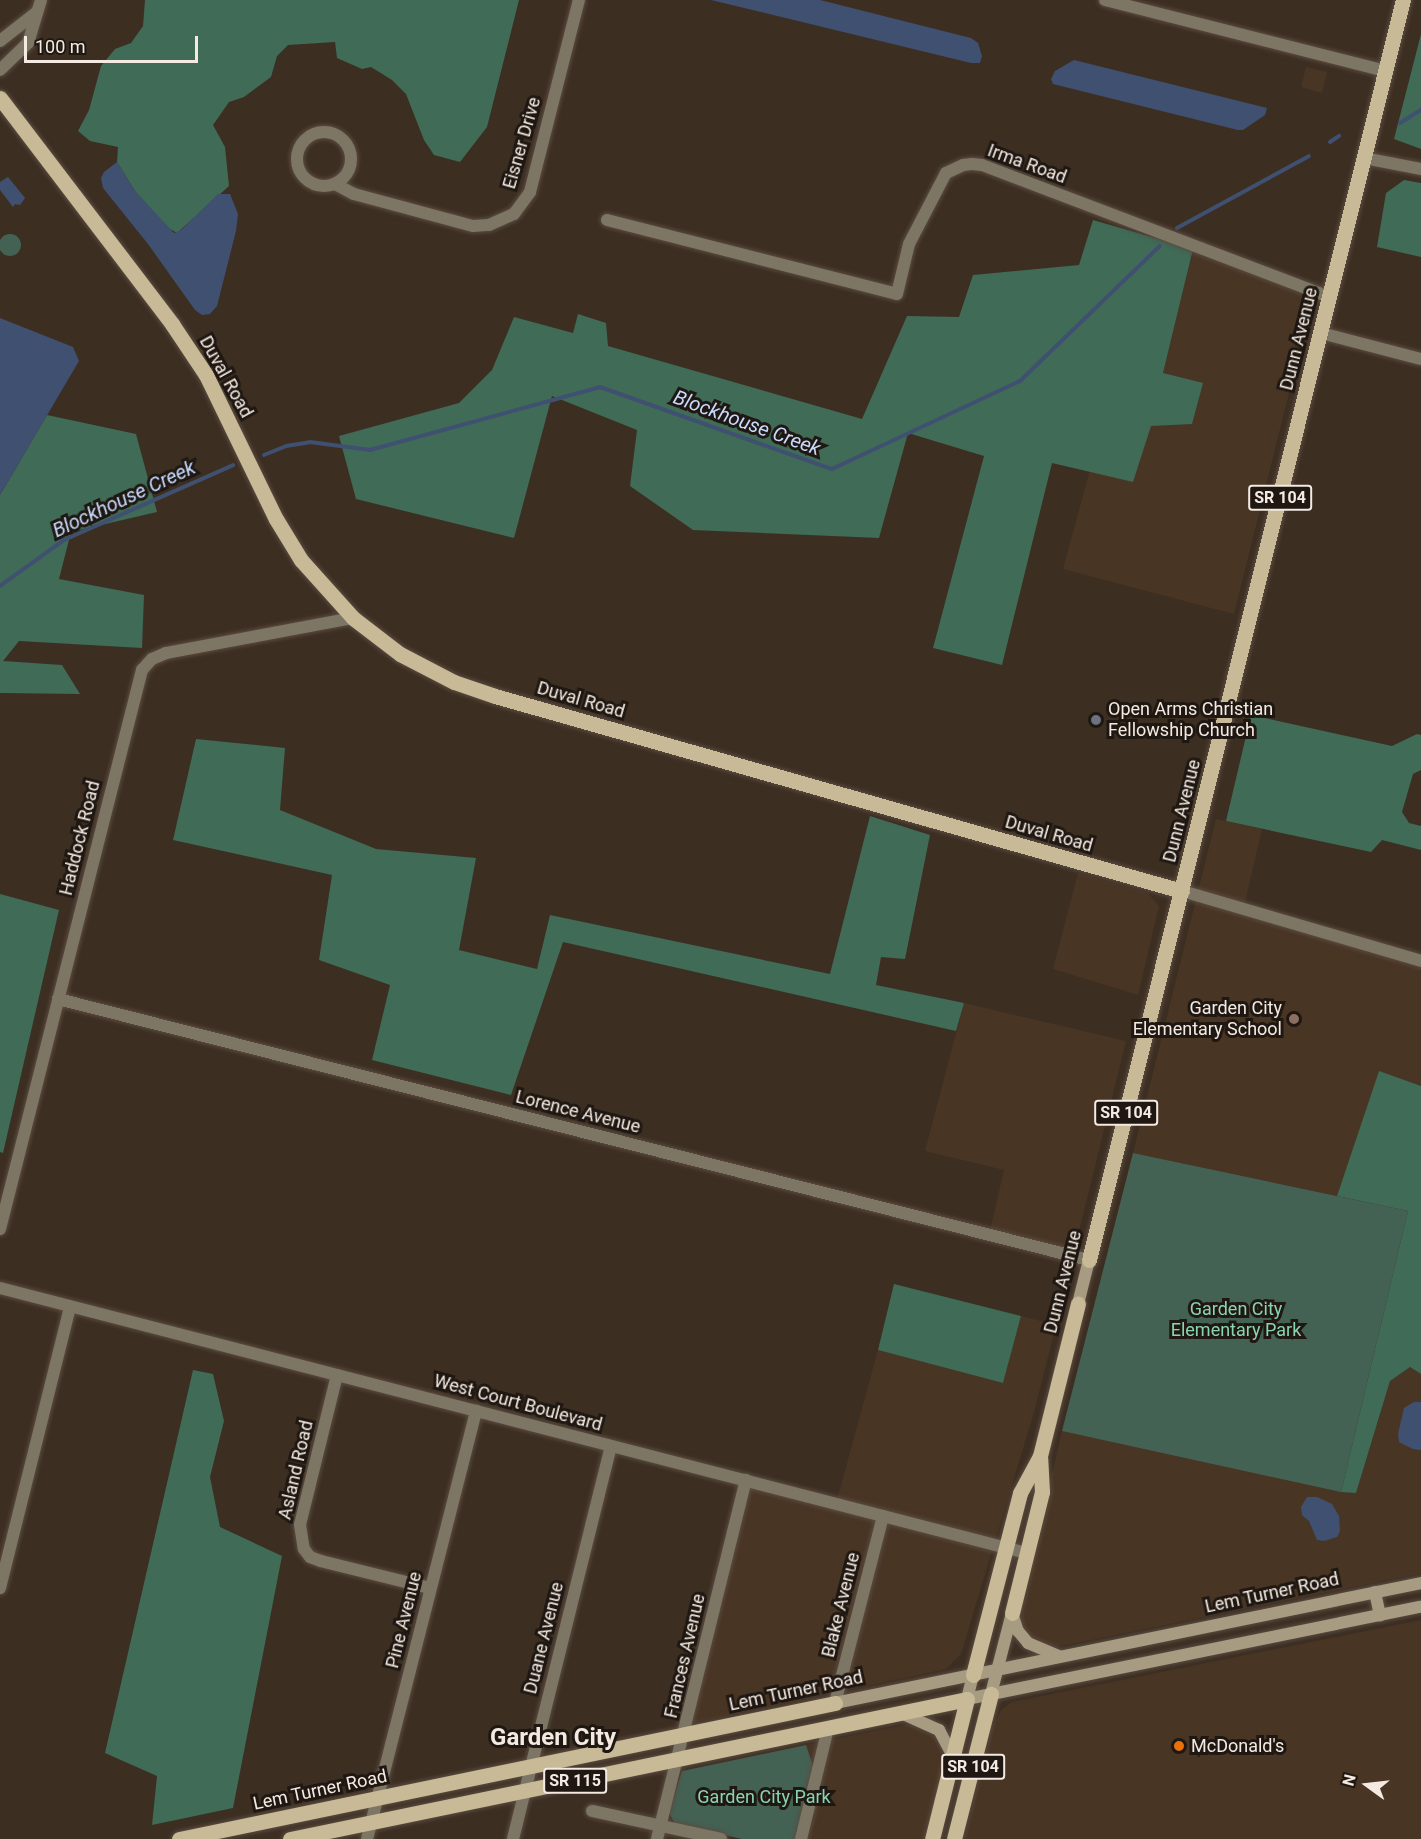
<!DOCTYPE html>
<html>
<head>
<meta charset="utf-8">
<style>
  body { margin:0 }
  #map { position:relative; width:1421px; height:1839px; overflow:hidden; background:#3d2e22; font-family:Roboto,sans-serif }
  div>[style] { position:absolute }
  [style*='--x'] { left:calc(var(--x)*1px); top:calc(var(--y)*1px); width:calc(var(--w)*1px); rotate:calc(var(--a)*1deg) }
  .built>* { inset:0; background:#493524 }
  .green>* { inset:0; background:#446254 }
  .round { border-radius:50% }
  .forest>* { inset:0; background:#3f6b57 }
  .water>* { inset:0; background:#405071 }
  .stream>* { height:4px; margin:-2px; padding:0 2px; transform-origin:2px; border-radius:2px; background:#405071 }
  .roads { filter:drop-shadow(0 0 2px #5a4c41) drop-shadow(0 0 2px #5a4c41) }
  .minor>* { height:12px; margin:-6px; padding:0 6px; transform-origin:6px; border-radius:6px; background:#7d7665 }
  .minor>.ring { margin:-6px; padding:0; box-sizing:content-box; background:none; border:12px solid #7d7665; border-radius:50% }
  .secondary>* { height:12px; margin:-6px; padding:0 6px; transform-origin:6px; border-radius:6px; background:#a79c81 }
  .primary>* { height:15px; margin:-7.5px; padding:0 7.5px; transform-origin:7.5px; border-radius:7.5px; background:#c8ba96 }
  .dots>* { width:16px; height:16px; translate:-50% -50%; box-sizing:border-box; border:3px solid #1f1812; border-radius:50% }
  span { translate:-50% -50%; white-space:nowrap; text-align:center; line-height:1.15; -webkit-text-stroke:6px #1f1812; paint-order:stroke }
  .shield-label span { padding:2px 4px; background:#1f1812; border:2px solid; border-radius:4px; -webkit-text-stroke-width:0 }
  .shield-label { font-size:16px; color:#f4eae2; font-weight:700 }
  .street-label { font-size:18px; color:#f4eae2 }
  .poi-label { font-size:18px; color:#f4eae2 }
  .left { translate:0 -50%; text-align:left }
  .right { translate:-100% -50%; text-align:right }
  .park-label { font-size:18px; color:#89d4b2 }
  .water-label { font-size:20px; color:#c8dafe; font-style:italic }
  .district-label { font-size:24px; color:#f4eae2; font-weight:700 }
  .north { position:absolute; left:1337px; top:1755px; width:60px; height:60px; -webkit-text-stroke:4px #1f1812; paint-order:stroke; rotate:285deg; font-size:16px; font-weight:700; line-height:24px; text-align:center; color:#f4eae2 }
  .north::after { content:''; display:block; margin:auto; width:21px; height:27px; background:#f4eae2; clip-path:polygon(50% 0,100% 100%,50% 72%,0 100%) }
  .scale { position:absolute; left:24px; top:36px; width:174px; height:27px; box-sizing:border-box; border:3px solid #f4eae2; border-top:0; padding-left:8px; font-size:18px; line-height:21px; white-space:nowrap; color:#f4eae2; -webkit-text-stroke:4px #1f1812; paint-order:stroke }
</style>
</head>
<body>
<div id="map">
  <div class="built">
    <i style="clip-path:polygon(1306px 67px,1327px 72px,1322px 93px,1301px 87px)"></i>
    <i style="clip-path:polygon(1193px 249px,1313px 297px,1234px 614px,1063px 569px,1090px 470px,1133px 481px,1163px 373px)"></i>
    <i style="clip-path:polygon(1216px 819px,1262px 829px,1242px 915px,1421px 966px,1421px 1086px,1379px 1072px,1337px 1196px,1133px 1153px)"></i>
    <i style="clip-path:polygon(1078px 873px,1148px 893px,1159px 906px,1138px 995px,1053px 969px)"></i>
    <i style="clip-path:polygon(964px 1003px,1126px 1041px,1074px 1251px,990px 1231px,1004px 1170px,925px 1151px)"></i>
    <i style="clip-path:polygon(1021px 1316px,1056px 1325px,1034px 1412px,961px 1654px,946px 1669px,681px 1725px,742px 1475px,837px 1500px,878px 1350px,1003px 1383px)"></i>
    <i style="clip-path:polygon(1410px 1367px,1421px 1374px,1421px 1573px,1056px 1647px,1040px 1644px,1027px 1635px,1020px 1619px,1020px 1610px,1062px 1431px,1356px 1493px,1390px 1381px)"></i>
    <i style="clip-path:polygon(1421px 1620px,1421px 1839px,964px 1839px,991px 1729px,1002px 1709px,1012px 1702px)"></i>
    <i style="clip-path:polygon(910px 1724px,923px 1725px,932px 1731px,943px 1747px,944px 1760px,926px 1839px,796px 1839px,813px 1766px,806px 1745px)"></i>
  </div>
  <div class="green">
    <i class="round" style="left:-1px;top:234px;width:22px;height:22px"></i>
    <i style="clip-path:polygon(1133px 1153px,1408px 1211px,1341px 1492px,1062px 1431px)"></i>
    <i style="clip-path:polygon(806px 1745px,813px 1766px,796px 1839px,742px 1839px,675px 1824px,669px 1813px,682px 1771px)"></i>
  </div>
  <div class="forest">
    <i style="clip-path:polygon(145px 0,519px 0,487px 127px,460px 162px,434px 155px,424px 140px,406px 94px,392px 80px,371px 67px,362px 69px,337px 58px,335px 42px,288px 45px,277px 56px,271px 77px,244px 97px,229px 102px,213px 125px,225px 147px,229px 186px,177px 233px,165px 226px,135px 191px,117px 162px,118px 147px,90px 141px,78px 131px,89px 110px,101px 66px,115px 49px,131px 43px,143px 26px)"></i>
    <i style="clip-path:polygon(1421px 34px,1421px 149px,1394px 139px)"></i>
    <i style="clip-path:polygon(1404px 180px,1421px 183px,1421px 257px,1377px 247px,1386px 193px)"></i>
    <i style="clip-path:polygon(1093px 220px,1193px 249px,1163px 373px,1203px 383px,1192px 424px,1151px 426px,1133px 482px,1052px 463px,1002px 665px,933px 648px,984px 456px,908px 433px,879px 538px,693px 530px,630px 486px,637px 430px,552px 396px,514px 538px,356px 499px,339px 436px,459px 403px,492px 370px,514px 317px,573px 333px,578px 314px,606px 323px,608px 346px,862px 419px,907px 316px,959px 317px,973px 275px,1079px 265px)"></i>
    <i style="clip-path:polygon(47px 415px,136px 434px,157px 512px,71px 532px,59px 579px,144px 595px,142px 648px,19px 641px,3px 661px,62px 665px,80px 694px,0 693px,0 495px)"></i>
    <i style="clip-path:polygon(1251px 715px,1392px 746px,1417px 734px,1421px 735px,1421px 770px,1413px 774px,1402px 812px,1409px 823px,1421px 826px,1421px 850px,1382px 840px,1371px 852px,1226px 821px)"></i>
    <i style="clip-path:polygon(196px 739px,285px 748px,280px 810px,376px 849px,476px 858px,459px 950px,537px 969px,550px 915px,830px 974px,870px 816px,930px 835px,905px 959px,881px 957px,876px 985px,964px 1003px,956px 1031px,563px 942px,511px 1095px,372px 1060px,390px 985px,319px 960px,332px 875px,173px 840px)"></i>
    <i style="clip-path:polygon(0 894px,59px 910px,3px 1153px,0 1152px)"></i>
    <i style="clip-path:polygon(1379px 1071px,1421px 1086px,1421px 1374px,1410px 1367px,1390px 1381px,1356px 1493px,1341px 1492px,1408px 1211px,1337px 1196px)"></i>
    <i style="clip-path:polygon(894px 1284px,1021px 1316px,1003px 1383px,878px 1350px)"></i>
    <i style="clip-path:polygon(193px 1370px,213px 1374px,224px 1421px,210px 1477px,220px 1527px,282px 1556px,233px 1808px,152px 1825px,157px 1776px,105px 1753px)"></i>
  </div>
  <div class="water">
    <i style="clip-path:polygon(711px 0,820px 0,971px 38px,978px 43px,982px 56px,980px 63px,971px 63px)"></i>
    <i style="clip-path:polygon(1074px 60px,1267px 108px,1265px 115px,1243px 130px,1238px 130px,1053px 84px,1051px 79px,1055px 71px)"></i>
    <i style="clip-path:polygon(117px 162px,135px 191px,174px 233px,181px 230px,218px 194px,230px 194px,238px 214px,236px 231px,217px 306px,210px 314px,202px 315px,195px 310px,148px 244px,103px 188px,101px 178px,104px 172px)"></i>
    <i style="clip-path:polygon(8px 177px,25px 198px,20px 205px,15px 204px,13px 207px,0 190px,0 182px)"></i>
    <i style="clip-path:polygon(0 318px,73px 347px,79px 361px,0 495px)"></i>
    <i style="clip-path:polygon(1414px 1402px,1421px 1402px,1421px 1450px,1413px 1449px,1399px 1442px,1398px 1434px,1404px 1408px)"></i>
    <i style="clip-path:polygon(1307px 1497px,1317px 1497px,1332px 1504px,1339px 1516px,1340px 1531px,1337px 1537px,1324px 1541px,1317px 1540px,1309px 1521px,1302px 1515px,1301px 1507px)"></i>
  </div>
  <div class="stream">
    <i style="--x:1400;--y:123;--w:25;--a:-32"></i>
    <i style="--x:1330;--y:142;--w:11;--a:-34"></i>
    <i style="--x:1177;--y:228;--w:150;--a:-28.6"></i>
    <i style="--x:264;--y:455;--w:24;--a:-22"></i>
    <i style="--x:286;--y:446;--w:24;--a:-9"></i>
    <i style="--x:310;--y:442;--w:61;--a:7.6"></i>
    <i style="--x:370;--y:450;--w:238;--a:-15.3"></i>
    <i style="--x:600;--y:387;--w:246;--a:19.5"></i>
    <i style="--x:832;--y:469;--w:208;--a:-25.1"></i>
    <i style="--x:1020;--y:381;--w:194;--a:-44"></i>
    <i style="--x:0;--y:586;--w:79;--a:-35.7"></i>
    <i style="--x:64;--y:540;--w:185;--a:-23.9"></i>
  </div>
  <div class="roads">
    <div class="minor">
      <i style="--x:1105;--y:0;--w:290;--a:14.2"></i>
      <i style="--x:0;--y:41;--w:47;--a:-38.1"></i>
      <i style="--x:0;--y:70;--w:39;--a:-44"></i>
      <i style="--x:28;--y:43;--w:45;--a:-73.2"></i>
      <i class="ring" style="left:297px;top:132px;width:42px;height:42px"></i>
      <i style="--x:1364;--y:158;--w:58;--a:10.9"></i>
      <i style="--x:335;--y:184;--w:21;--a:28"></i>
      <i style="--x:354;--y:194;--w:123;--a:15.1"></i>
      <i style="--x:473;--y:226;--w:16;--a:-4"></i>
      <i style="--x:489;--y:225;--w:27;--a:-24"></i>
      <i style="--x:514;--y:214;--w:27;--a:-54"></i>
      <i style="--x:530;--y:192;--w:198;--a:-75.7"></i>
      <i style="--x:607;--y:220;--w:299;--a:14.3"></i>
      <i style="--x:897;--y:294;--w:51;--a:-76.5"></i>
      <i style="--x:909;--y:244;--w:80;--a:-62.5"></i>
      <i style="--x:946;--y:173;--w:19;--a:-25"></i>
      <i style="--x:963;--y:165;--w:9;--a:-6"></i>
      <i style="--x:972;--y:164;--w:10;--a:6"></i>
      <i style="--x:982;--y:165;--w:372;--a:20.8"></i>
      <i style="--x:1321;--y:333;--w:103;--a:14.6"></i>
      <i style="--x:1182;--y:891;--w:249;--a:16.3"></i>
      <i style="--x:58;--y:999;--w:1064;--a:14.21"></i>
      <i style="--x:0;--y:1229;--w:577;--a:-75.75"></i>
      <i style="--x:142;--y:670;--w:15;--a:-48"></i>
      <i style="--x:152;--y:659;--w:15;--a:-23"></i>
      <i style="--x:166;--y:653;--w:190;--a:-10.6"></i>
      <i style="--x:0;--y:1288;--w:1060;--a:14.48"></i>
      <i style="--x:337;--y:1375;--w:154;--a:103.9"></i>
      <i style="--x:300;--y:1525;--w:24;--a:81"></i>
      <i style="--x:304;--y:1549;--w:10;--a:53"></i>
      <i style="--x:310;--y:1557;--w:12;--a:20"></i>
      <i style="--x:321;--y:1561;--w:112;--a:13.9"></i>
      <i style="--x:0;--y:1588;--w:290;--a:-76"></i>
      <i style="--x:835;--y:1703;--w:193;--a:-75.6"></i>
      <i style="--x:592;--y:1811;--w:132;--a:12.2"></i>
      <i style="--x:367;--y:1839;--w:442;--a:-75.7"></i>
      <i style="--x:513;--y:1839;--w:405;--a:-76"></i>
      <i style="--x:657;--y:1839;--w:370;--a:-76.1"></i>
      <i style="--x:801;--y:1839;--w:114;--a:-76.3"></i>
    </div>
    <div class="secondary">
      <i style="--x:1078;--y:1304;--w:45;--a:-76"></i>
      <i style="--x:1375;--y:1592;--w:24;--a:78"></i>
      <i style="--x:1012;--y:1613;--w:19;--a:72"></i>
      <i style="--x:1018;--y:1631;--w:16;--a:50"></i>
      <i style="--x:1028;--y:1643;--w:34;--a:23"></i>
      <i style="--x:973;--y:1675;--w:25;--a:104"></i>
      <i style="--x:967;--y:1699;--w:463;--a:-11.5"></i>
      <i style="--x:991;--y:1694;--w:84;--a:-75.5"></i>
      <i style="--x:835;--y:1703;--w:598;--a:-11.57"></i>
      <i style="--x:901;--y:1713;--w:42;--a:24.1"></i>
      <i style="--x:939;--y:1730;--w:30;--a:62"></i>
    </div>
    <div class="primary">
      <i style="--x:0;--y:98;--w:284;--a:52.7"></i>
      <i style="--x:172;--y:324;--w:61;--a:56.3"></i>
      <i style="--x:206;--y:375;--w:160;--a:64.1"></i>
      <i style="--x:276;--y:519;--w:48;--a:58.6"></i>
      <i style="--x:301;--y:560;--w:78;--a:48.1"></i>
      <i style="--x:353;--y:618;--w:59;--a:37.5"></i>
      <i style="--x:400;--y:654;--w:61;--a:27.4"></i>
      <i style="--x:454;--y:682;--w:43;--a:18.9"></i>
      <i style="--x:495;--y:696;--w:714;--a:15.85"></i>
      <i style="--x:1089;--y:1260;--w:1299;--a:-76.01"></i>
      <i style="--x:1012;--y:1613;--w:125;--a:-76.1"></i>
      <i style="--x:1042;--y:1492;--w:34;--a:-93"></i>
      <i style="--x:973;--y:1675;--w:188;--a:-75.5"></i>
      <i style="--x:1020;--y:1493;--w:42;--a:-61.6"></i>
      <i style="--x:1040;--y:1456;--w:157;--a:-76"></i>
      <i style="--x:179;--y:1839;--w:670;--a:-11.71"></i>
      <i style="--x:290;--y:1839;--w:691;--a:-11.68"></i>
      <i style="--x:967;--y:1699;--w:144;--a:104"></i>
      <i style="--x:954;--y:1839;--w:150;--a:-75.7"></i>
    </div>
  </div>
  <div class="dots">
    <i style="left:1096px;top:720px;background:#6b7280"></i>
    <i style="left:1294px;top:1019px;background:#8d6e63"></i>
    <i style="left:1179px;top:1746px;background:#e8710a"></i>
  </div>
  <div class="shield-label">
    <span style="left:1280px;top:498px">SR 104</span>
    <span style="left:1126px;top:1113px">SR 104</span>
    <span style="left:973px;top:1767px">SR 104</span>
    <span style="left:575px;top:1781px">SR 115</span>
  </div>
  <div class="street-label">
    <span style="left:522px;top:143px;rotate:-74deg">Eisner Drive</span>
    <span style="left:1027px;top:164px;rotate:20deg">Irma Road</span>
    <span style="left:1299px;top:339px;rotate:-76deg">Dunn Avenue</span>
    <span style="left:226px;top:377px;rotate:61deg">Duval Road</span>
    <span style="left:581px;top:700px;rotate:16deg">Duval Road</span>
    <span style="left:1182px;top:811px;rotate:-76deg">Dunn Avenue</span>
    <span style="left:1049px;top:834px;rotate:16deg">Duval Road</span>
    <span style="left:80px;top:838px;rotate:-76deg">Haddock Road</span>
    <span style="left:578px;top:1112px;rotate:14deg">Lorence Avenue</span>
    <span style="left:1063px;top:1282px;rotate:-76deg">Dunn Avenue</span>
    <span style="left:518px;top:1403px;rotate:15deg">West Court Boulevard</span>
    <span style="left:296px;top:1470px;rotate:-77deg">Asland Road</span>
    <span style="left:1272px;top:1593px;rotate:-12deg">Lem Turner Road</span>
    <span style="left:841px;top:1605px;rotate:-76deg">Blake Avenue</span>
    <span style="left:404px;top:1620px;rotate:-76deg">Pine Avenue</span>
    <span style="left:544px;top:1638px;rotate:-76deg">Duane Avenue</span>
    <span style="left:685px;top:1656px;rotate:-77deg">Frances Avenue</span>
    <span style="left:796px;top:1691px;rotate:-12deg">Lem Turner Road</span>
    <span style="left:320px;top:1790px;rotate:-12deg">Lem Turner Road</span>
  </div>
  <div class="poi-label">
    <span class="left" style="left:1108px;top:720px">Open Arms Christian<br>Fellowship Church</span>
    <span class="right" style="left:1282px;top:1019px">Garden City<br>Elementary School</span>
    <span class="left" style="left:1191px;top:1746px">McDonald's</span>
  </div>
  <div class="park-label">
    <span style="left:1236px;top:1320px">Garden City<br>Elementary Park</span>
    <span style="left:764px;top:1797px">Garden City Park</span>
  </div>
  <div class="water-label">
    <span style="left:747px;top:423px;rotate:20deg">Blockhouse Creek</span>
    <span style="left:124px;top:499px;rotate:-25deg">Blockhouse Creek</span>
  </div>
  <div class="district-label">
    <span style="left:553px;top:1738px">Garden City</span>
  </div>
  <div class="north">N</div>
  <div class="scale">100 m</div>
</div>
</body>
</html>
